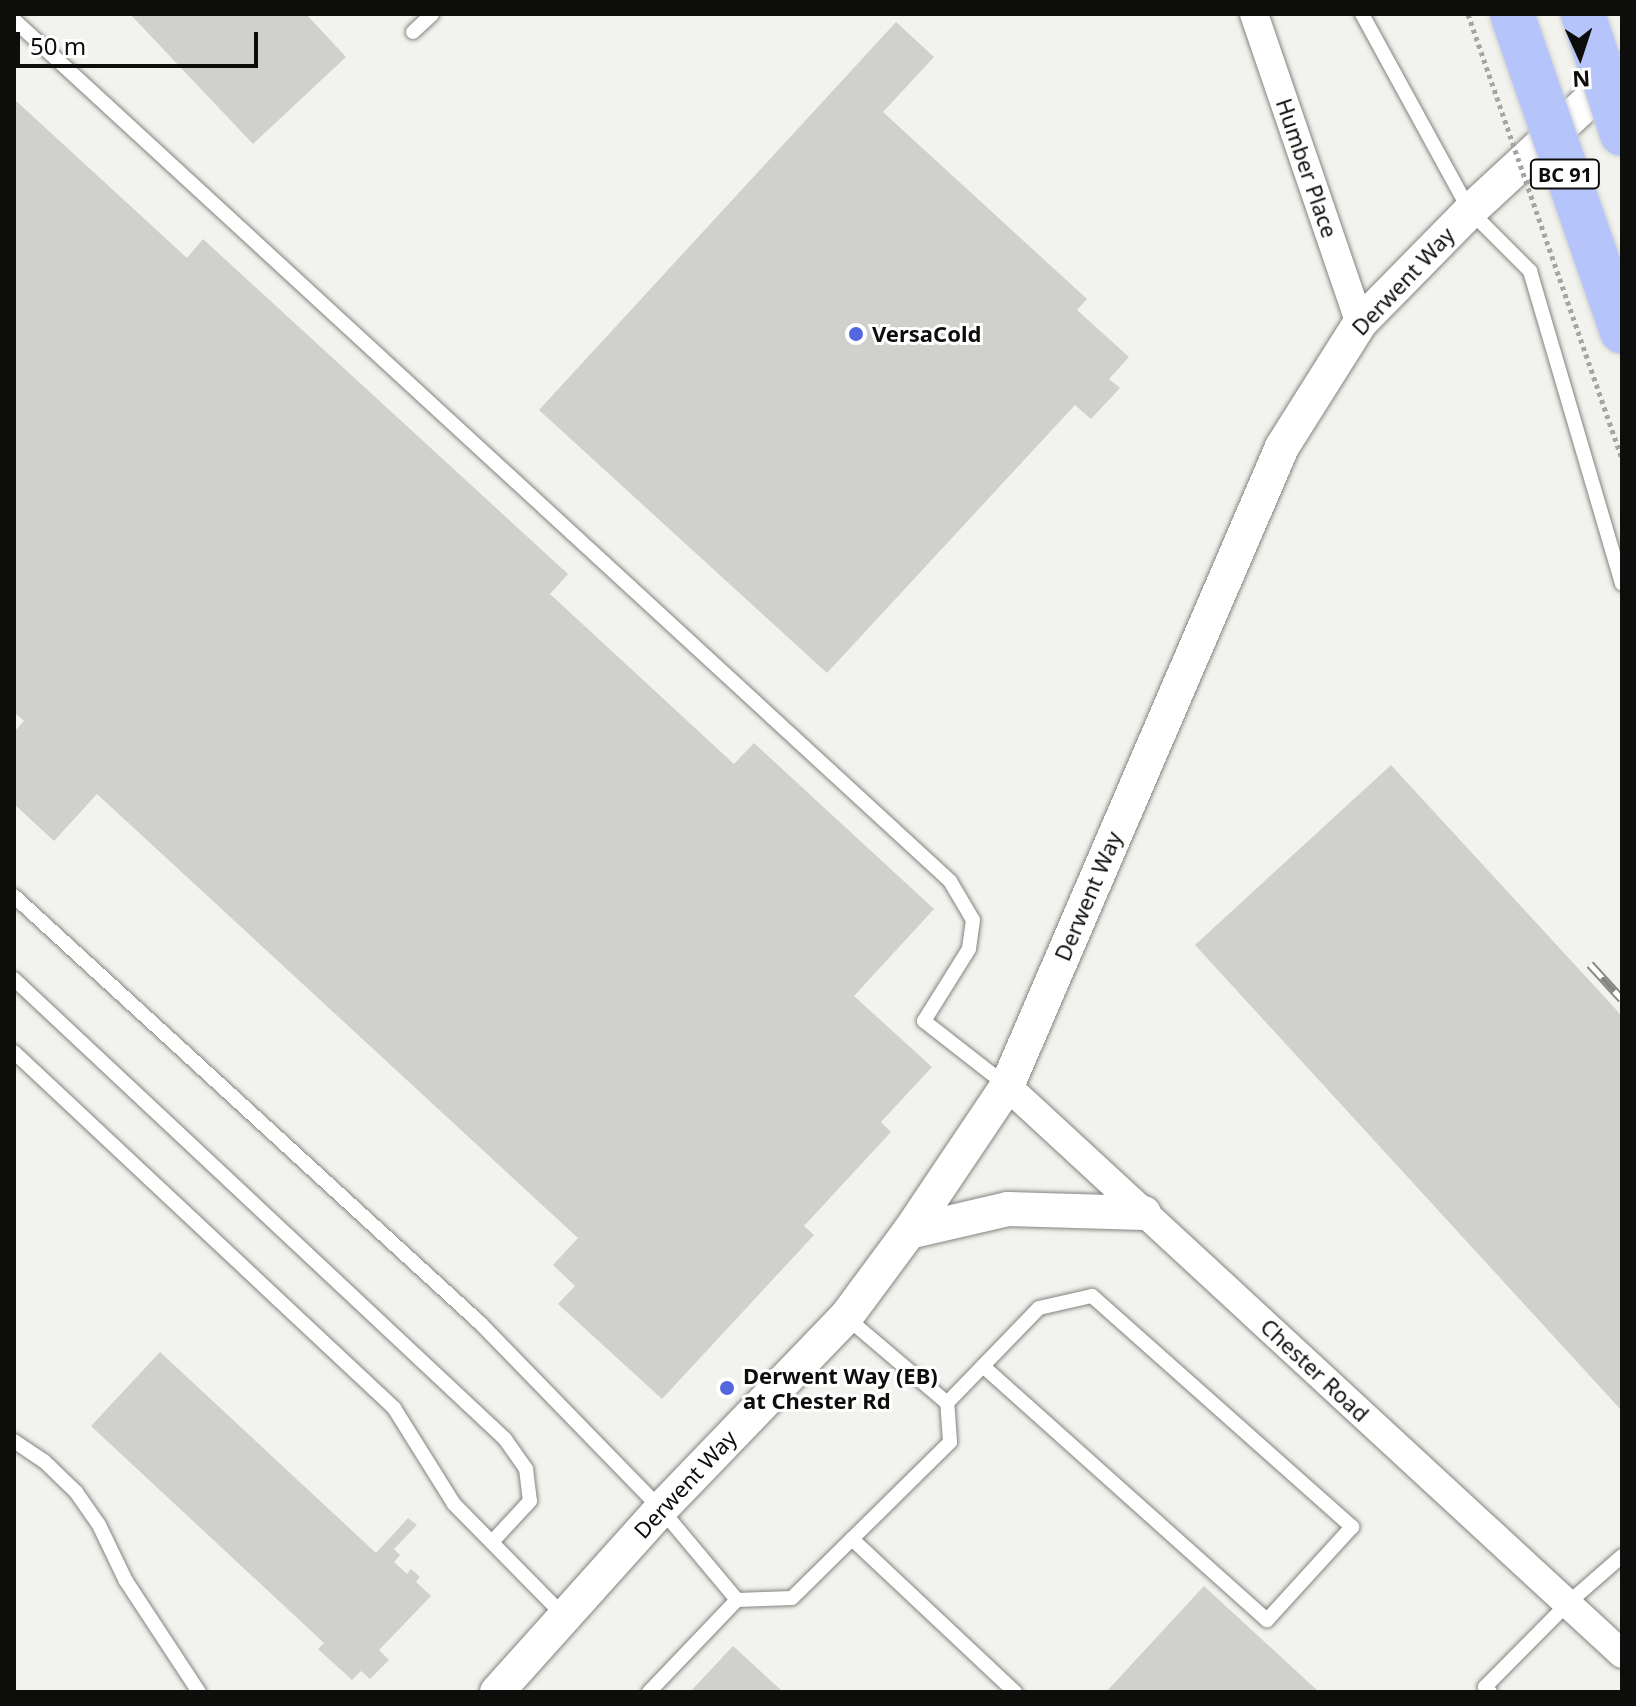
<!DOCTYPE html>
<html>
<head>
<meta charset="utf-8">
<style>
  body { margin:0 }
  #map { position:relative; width:1636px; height:1706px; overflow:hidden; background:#f2f2ee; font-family:"Noto Sans",sans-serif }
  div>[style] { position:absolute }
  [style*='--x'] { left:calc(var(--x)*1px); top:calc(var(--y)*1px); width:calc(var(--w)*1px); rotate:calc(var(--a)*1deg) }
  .building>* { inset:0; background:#d0d0cc }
  .roads { filter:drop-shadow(0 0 2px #83837f) drop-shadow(0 0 2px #83837f) }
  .service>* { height:14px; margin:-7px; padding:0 7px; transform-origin:7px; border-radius:7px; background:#fff }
  .minor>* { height:28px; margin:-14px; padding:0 14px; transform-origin:14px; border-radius:14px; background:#fff }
  .tertiary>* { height:34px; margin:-17px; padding:0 17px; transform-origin:17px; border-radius:17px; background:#fff }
  .rail>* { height:9px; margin-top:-4.5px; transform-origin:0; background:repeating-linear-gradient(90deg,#fff 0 18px,#868683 0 36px); box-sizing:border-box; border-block:2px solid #868683 }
  .path-bridge>* { height:5px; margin-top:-2.5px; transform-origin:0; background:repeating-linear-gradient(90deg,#a5a6a2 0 4px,transparent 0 8px) }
  .bridges { filter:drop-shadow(0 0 2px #cfcfce) drop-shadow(0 0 2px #cfcfce) }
  .motorway-bridge>* { height:44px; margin:-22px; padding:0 22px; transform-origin:22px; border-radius:22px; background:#b5c5fc }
  .dots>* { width:22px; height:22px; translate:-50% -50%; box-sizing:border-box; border:4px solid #fff; border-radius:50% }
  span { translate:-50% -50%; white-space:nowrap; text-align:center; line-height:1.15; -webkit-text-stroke:6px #fff; paint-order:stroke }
  .shield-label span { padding:2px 6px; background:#fff; border:2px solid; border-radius:6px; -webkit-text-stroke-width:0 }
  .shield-label { font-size:20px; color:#0d0e0c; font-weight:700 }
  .street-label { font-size:22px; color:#0d0e0c }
  .poi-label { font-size:22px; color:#0d0e0c; font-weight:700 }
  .left { translate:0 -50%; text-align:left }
  .frame { position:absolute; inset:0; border:16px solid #0d0e0c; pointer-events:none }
  .north { position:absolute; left:1540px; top:16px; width:80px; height:80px; -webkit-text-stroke:6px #fff; paint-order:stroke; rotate:177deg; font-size:22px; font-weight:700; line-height:32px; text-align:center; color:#0d0e0c }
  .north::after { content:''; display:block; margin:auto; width:28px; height:36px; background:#0d0e0c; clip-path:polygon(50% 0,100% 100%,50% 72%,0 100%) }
  .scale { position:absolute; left:16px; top:32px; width:242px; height:36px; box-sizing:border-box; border:4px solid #0d0e0c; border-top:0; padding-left:10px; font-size:24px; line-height:28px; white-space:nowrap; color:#0d0e0c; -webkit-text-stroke:6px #fff; paint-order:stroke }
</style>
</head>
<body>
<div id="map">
  <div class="building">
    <i style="clip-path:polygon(130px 14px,306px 14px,346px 57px,253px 144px)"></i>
    <i style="clip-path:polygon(896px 22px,934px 57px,883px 112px,1087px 299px,1077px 310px,1129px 357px,1109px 379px,1120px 388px,1091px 419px,1075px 405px,827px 673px,539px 410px)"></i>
    <i style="clip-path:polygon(14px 99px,187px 258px,203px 239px,568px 574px,550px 594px,734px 764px,754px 743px,934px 909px,854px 996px,932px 1067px,881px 1122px,891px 1132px,804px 1226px,814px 1235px,662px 1399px,558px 1304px,575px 1286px,553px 1265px,578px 1238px,97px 794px,54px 841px,14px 804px,14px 732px,24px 721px,14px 712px)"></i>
    <i style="clip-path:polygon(1391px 765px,1622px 1016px,1622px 1411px,1195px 945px)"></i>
    <i style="clip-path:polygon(160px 1352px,376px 1553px,408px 1518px,417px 1525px,394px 1549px,400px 1555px,394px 1562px,407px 1574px,411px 1569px,420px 1577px,416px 1582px,431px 1596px,379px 1650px,389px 1660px,370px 1679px,361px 1671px,352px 1680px,318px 1649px,324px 1643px,91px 1426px)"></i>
    <i style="clip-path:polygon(1204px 1586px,1319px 1692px,1106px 1692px)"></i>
    <i style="clip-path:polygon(733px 1646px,783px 1692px,690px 1692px)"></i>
  </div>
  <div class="roads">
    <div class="service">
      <i style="--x:1362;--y:14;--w:225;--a:61.3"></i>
      <i style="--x:1470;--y:211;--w:85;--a:45"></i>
      <i style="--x:1530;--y:271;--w:326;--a:73.6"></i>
      <i style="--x:14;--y:20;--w:1272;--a:42.61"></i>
      <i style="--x:950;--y:881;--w:45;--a:59.5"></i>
      <i style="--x:973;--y:920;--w:29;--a:98"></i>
      <i style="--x:969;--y:949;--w:85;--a:122"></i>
      <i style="--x:924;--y:1021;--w:104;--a:38"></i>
      <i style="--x:413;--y:32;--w:26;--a:-43"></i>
      <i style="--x:14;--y:896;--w:632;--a:42.5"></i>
      <i style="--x:480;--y:1323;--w:260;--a:45.8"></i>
      <i style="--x:661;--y:1509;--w:119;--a:50.1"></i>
      <i style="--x:737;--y:1600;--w:55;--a:-2.1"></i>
      <i style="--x:792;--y:1598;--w:222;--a:-44.6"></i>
      <i style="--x:950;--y:1442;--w:39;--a:-94"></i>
      <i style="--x:14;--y:979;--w:673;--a:43.13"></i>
      <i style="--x:505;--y:1439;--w:37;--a:55"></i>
      <i style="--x:526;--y:1469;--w:32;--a:83"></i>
      <i style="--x:530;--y:1501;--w:56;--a:132.8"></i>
      <i style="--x:14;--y:1052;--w:521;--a:43.13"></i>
      <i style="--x:394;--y:1408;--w:113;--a:58"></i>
      <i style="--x:454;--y:1504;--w:158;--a:45.5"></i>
      <i style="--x:846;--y:1317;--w:133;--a:40.4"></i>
      <i style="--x:947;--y:1403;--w:132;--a:-45.9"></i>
      <i style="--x:1039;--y:1308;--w:54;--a:-12.8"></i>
      <i style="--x:1092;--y:1296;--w:348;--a:41.6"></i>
      <i style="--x:1352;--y:1527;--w:126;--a:132.4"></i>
      <i style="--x:1267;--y:1620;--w:381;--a:-138.2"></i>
      <i style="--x:14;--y:1441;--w:36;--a:34"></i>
      <i style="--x:44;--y:1461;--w:45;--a:44.1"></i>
      <i style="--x:76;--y:1492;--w:40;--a:55.1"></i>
      <i style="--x:99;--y:1525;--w:62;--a:64.3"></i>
      <i style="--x:126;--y:1581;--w:133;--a:56.7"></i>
      <i style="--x:852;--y:1539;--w:224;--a:43.2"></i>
      <i style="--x:649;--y:1692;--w:127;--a:-46.3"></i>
      <i style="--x:1490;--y:1692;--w:7;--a:-135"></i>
      <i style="--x:1485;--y:1687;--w:117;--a:-45.3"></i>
      <i style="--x:1567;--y:1604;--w:73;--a:-41.1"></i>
    </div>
    <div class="minor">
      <i style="--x:1254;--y:14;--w:327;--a:71.1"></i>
      <i style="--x:1007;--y:1086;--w:837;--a:42.72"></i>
    </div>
    <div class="tertiary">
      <i style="--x:909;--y:1232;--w:102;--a:-13.1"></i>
      <i style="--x:1008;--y:1209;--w:136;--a:1.7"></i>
      <i style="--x:497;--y:1692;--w:246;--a:-48.1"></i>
      <i style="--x:661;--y:1509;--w:267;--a:-46.1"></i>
      <i style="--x:846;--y:1317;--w:106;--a:-53.5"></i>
      <i style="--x:909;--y:1232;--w:176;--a:-56.1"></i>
      <i style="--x:1007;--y:1086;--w:696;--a:-66.71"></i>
      <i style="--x:1282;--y:447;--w:146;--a:-57.8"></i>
      <i style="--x:1360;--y:323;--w:157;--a:-45.5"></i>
      <i style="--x:1470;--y:211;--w:207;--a:-42.8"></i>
    </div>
  </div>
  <div class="rail">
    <i style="--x:1590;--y:964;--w:47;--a:47.6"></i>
  </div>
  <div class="path-bridge">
    <i style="--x:1468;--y:14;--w:471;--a:70.9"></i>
  </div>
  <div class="bridges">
    <div class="motorway-bridge">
      <i style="--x:1512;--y:14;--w:336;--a:70.9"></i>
      <i style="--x:1583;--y:14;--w:126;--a:72"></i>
    </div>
  </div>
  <div class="dots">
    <i style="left:856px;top:334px;background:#5368de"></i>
    <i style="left:727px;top:1388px;background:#5368de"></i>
  </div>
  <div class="shield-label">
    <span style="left:1565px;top:174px">BC 91</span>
  </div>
  <div class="street-label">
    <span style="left:1307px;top:168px;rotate:71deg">Humber Place</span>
    <span style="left:1403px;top:281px;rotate:-47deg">Derwent Way</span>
    <span style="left:1088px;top:896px;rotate:-67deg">Derwent Way</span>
    <span style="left:1315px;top:1370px;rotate:43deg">Chester Road</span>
    <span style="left:685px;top:1484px;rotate:-47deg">Derwent Way</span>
  </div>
  <div class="poi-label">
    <span class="left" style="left:872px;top:334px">VersaCold</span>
    <span class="left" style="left:743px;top:1388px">Derwent Way (EB)<br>at Chester Rd</span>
  </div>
  <div class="frame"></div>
  <div class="north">N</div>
  <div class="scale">50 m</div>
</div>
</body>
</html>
